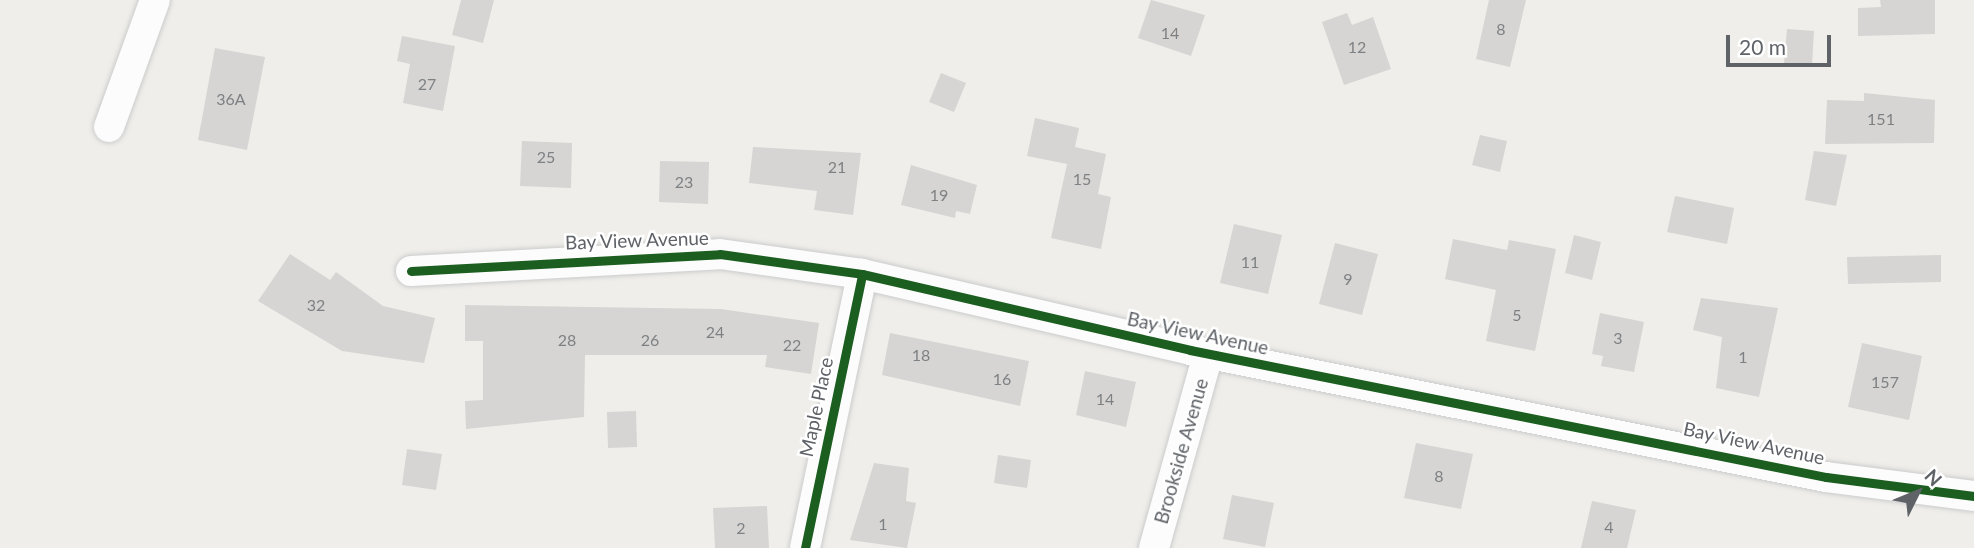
<!DOCTYPE html>
<html>
<head>
<meta charset="utf-8">
<style>
  body { margin:0 }
  #map { position:relative; width:1974px; height:548px; overflow:hidden; background:#efeeea; font-family:Lato,sans-serif }
  div>[style] { position:absolute }
  [style*='--x'] { left:calc(var(--x)*1px); top:calc(var(--y)*1px); width:calc(var(--w)*1px); rotate:calc(var(--a)*1deg) }
  .building>* { inset:0; background:#d6d5d3 }
  .roads { filter:drop-shadow(0 0 2px #cbcccc) drop-shadow(0 0 2px #cbcccc) }
  .street>* { height:30px; margin:-15px; padding:0 15px; transform-origin:15px; border-radius:15px; background:#fdfcfc }
  .cycleway>* { height:9px; margin:-4.5px; padding:0 4.5px; transform-origin:4.5px; border-radius:4.5px; background:#1b5e20 }
  span { translate:-50% -50%; white-space:nowrap; text-align:center; line-height:1.15; -webkit-text-stroke:5px #fff; paint-order:stroke }
  .number-label { font-size:16px; color:#7e8184 }
  .number-label span { -webkit-text-stroke-width:0 }
  .street-label { font-size:19px; color:#5f6368 }
  .north { position:absolute; left:1883px; top:457px; width:70px; height:70px; -webkit-text-stroke:5px #fff; paint-order:stroke; rotate:47deg; font-size:19px; font-weight:700; line-height:28px; text-align:center; color:#5f6368 }
  .north::after { content:''; display:block; margin:auto; width:24px; height:32px; background:#5f6368; clip-path:polygon(50% 0,100% 100%,50% 72%,0 100%) }
  .scale { position:absolute; left:1726px; top:35px; width:105px; height:32px; box-sizing:border-box; border:4px solid #5f6368; border-top:0; padding-left:9px; font-size:21px; line-height:24px; white-space:nowrap; color:#5f6368; -webkit-text-stroke:5px #fff; paint-order:stroke }
</style>
</head>
<body>
<div id="map">
  <div class="building">
    <i style="clip-path:polygon(461px 0,494px 0,483px 43px,452px 35px)"></i>
    <i style="clip-path:polygon(1151px 0,1205px 15px,1191px 56px,1138px 38px)"></i>
    <i style="clip-path:polygon(1489px 0,1526px 0,1510px 67px,1476px 59px)"></i>
    <i style="clip-path:polygon(1880px 0,1935px 0,1935px 34px,1858px 36px,1858px 8px,1881px 7px)"></i>
    <i style="clip-path:polygon(1347px 13px,1352px 25px,1373px 17px,1391px 69px,1344px 85px,1322px 22px)"></i>
    <i style="clip-path:polygon(1787px 29px,1814px 31px,1812px 65px,1784px 63px)"></i>
    <i style="clip-path:polygon(402px 36px,455px 46px,443px 111px,403px 103px,410px 64px,397px 61px)"></i>
    <i style="clip-path:polygon(215px 48px,265px 57px,247px 150px,198px 140px)"></i>
    <i style="clip-path:polygon(941px 73px,966px 83px,954px 112px,929px 102px)"></i>
    <i style="clip-path:polygon(1864px 93px,1935px 100px,1934px 143px,1825px 144px,1827px 100px,1864px 101px)"></i>
    <i style="clip-path:polygon(1035px 118px,1079px 128px,1075px 147px,1106px 154px,1098px 194px,1111px 197px,1101px 249px,1051px 238px,1067px 164px,1027px 156px)"></i>
    <i style="clip-path:polygon(1480px 135px,1507px 141px,1500px 172px,1472px 165px)"></i>
    <i style="clip-path:polygon(522px 141px,572px 143px,571px 188px,520px 186px)"></i>
    <i style="clip-path:polygon(753px 147px,861px 153px,853px 215px,814px 210px,817px 191px,749px 183px)"></i>
    <i style="clip-path:polygon(1814px 151px,1847px 155px,1836px 206px,1805px 200px)"></i>
    <i style="clip-path:polygon(660px 161px,709px 162px,708px 204px,659px 202px)"></i>
    <i style="clip-path:polygon(911px 165px,977px 185px,970px 214px,956px 211px,955px 218px,901px 205px)"></i>
    <i style="clip-path:polygon(1675px 196px,1734px 208px,1727px 244px,1667px 232px)"></i>
    <i style="clip-path:polygon(1234px 224px,1282px 235px,1268px 294px,1220px 283px)"></i>
    <i style="clip-path:polygon(1574px 235px,1601px 242px,1592px 280px,1565px 273px)"></i>
    <i style="clip-path:polygon(1453px 239px,1507px 250px,1509px 240px,1556px 249px,1535px 351px,1486px 341px,1496px 290px,1445px 279px)"></i>
    <i style="clip-path:polygon(1335px 243px,1378px 254px,1362px 315px,1319px 304px)"></i>
    <i style="clip-path:polygon(290px 254px,330px 280px,336px 272px,383px 306px,435px 318px,424px 363px,342px 351px,258px 301px)"></i>
    <i style="clip-path:polygon(1941px 255px,1941px 282px,1848px 284px,1847px 257px)"></i>
    <i style="clip-path:polygon(1701px 298px,1778px 308px,1759px 397px,1716px 388px,1722px 337px,1693px 330px)"></i>
    <i style="clip-path:polygon(465px 305px,721px 309px,819px 323px,811px 374px,765px 367px,767px 355px,585px 355px,584px 417px,466px 429px,465px 401px,483px 400px,483px 341px,465px 341px)"></i>
    <i style="clip-path:polygon(1600px 313px,1644px 322px,1634px 372px,1601px 366px,1603px 356px,1592px 354px)"></i>
    <i style="clip-path:polygon(890px 333px,1029px 361px,1020px 406px,882px 375px)"></i>
    <i style="clip-path:polygon(1862px 343px,1922px 356px,1909px 420px,1848px 407px)"></i>
    <i style="clip-path:polygon(1085px 371px,1136px 382px,1126px 427px,1076px 415px)"></i>
    <i style="clip-path:polygon(636px 411px,637px 447px,608px 448px,607px 412px)"></i>
    <i style="clip-path:polygon(1416px 443px,1473px 454px,1461px 509px,1404px 498px)"></i>
    <i style="clip-path:polygon(407px 449px,442px 454px,436px 490px,402px 485px)"></i>
    <i style="clip-path:polygon(998px 455px,1031px 460px,1027px 488px,994px 483px)"></i>
    <i style="clip-path:polygon(874px 463px,909px 468px,906px 501px,916px 503px,907px 548px,850px 540px)"></i>
    <i style="clip-path:polygon(1232px 495px,1274px 503px,1265px 547px,1223px 539px)"></i>
    <i style="clip-path:polygon(1592px 501px,1636px 510px,1627px 548px,1581px 548px)"></i>
    <i style="clip-path:polygon(767px 506px,769px 548px,715px 548px,713px 508px)"></i>
  </div>
  <div class="roads">
    <div class="street">
      <i style="--x:109;--y:127;--w:135;--a:-70.1"></i>
      <i style="--x:411;--y:271;--w:309;--a:-3.1"></i>
      <i style="--x:720;--y:254;--w:143;--a:8"></i>
      <i style="--x:862;--y:274;--w:337;--a:13"></i>
      <i style="--x:1190;--y:350;--w:649;--a:11.29"></i>
      <i style="--x:1826;--y:477;--w:149;--a:7.3"></i>
      <i style="--x:805;--y:548;--w:280;--a:-78.2"></i>
      <i style="--x:1154;--y:548;--w:201;--a:-74.4"></i>
    </div>
  </div>
  <div class="cycleway">
    <i style="--x:411;--y:271;--w:309;--a:-3.1"></i>
    <i style="--x:720;--y:254;--w:143;--a:8"></i>
    <i style="--x:862;--y:274;--w:337;--a:13"></i>
    <i style="--x:1190;--y:350;--w:649;--a:11.29"></i>
    <i style="--x:1826;--y:477;--w:149;--a:7.3"></i>
    <i style="--x:805;--y:548;--w:280;--a:-78.2"></i>
  </div>
  <div class="number-label">
    <span style="left:1501px;top:29px">8</span>
    <span style="left:1170px;top:33px">14</span>
    <span style="left:1357px;top:47px">12</span>
    <span style="left:427px;top:84px">27</span>
    <span style="left:231px;top:99px">36A</span>
    <span style="left:1881px;top:119px">151</span>
    <span style="left:546px;top:157px">25</span>
    <span style="left:837px;top:167px">21</span>
    <span style="left:1082px;top:179px">15</span>
    <span style="left:684px;top:182px">23</span>
    <span style="left:939px;top:195px">19</span>
    <span style="left:1250px;top:262px">11</span>
    <span style="left:1348px;top:279px">9</span>
    <span style="left:316px;top:305px">32</span>
    <span style="left:1517px;top:315px">5</span>
    <span style="left:715px;top:332px">24</span>
    <span style="left:1618px;top:338px">3</span>
    <span style="left:567px;top:340px">28</span>
    <span style="left:650px;top:340px">26</span>
    <span style="left:792px;top:345px">22</span>
    <span style="left:921px;top:355px">18</span>
    <span style="left:1743px;top:357px">1</span>
    <span style="left:1002px;top:379px">16</span>
    <span style="left:1885px;top:382px">157</span>
    <span style="left:1105px;top:399px">14</span>
    <span style="left:1439px;top:476px">8</span>
    <span style="left:883px;top:524px">1</span>
    <span style="left:1609px;top:527px">4</span>
    <span style="left:741px;top:528px">2</span>
  </div>
  <div class="street-label">
    <span style="left:637px;top:240px;rotate:-2deg">Bay View Avenue</span>
    <span style="left:1198px;top:333px;rotate:12deg">Bay View Avenue</span>
    <span style="left:816px;top:407px;rotate:-78deg">Maple Place</span>
    <span style="left:1754px;top:443px;rotate:12deg">Bay View Avenue</span>
    <span style="left:1181px;top:451px;rotate:-74deg">Brookside Avenue</span>
  </div>
  <div class="north">N</div>
  <div class="scale">20 m</div>
</div>
</body>
</html>
